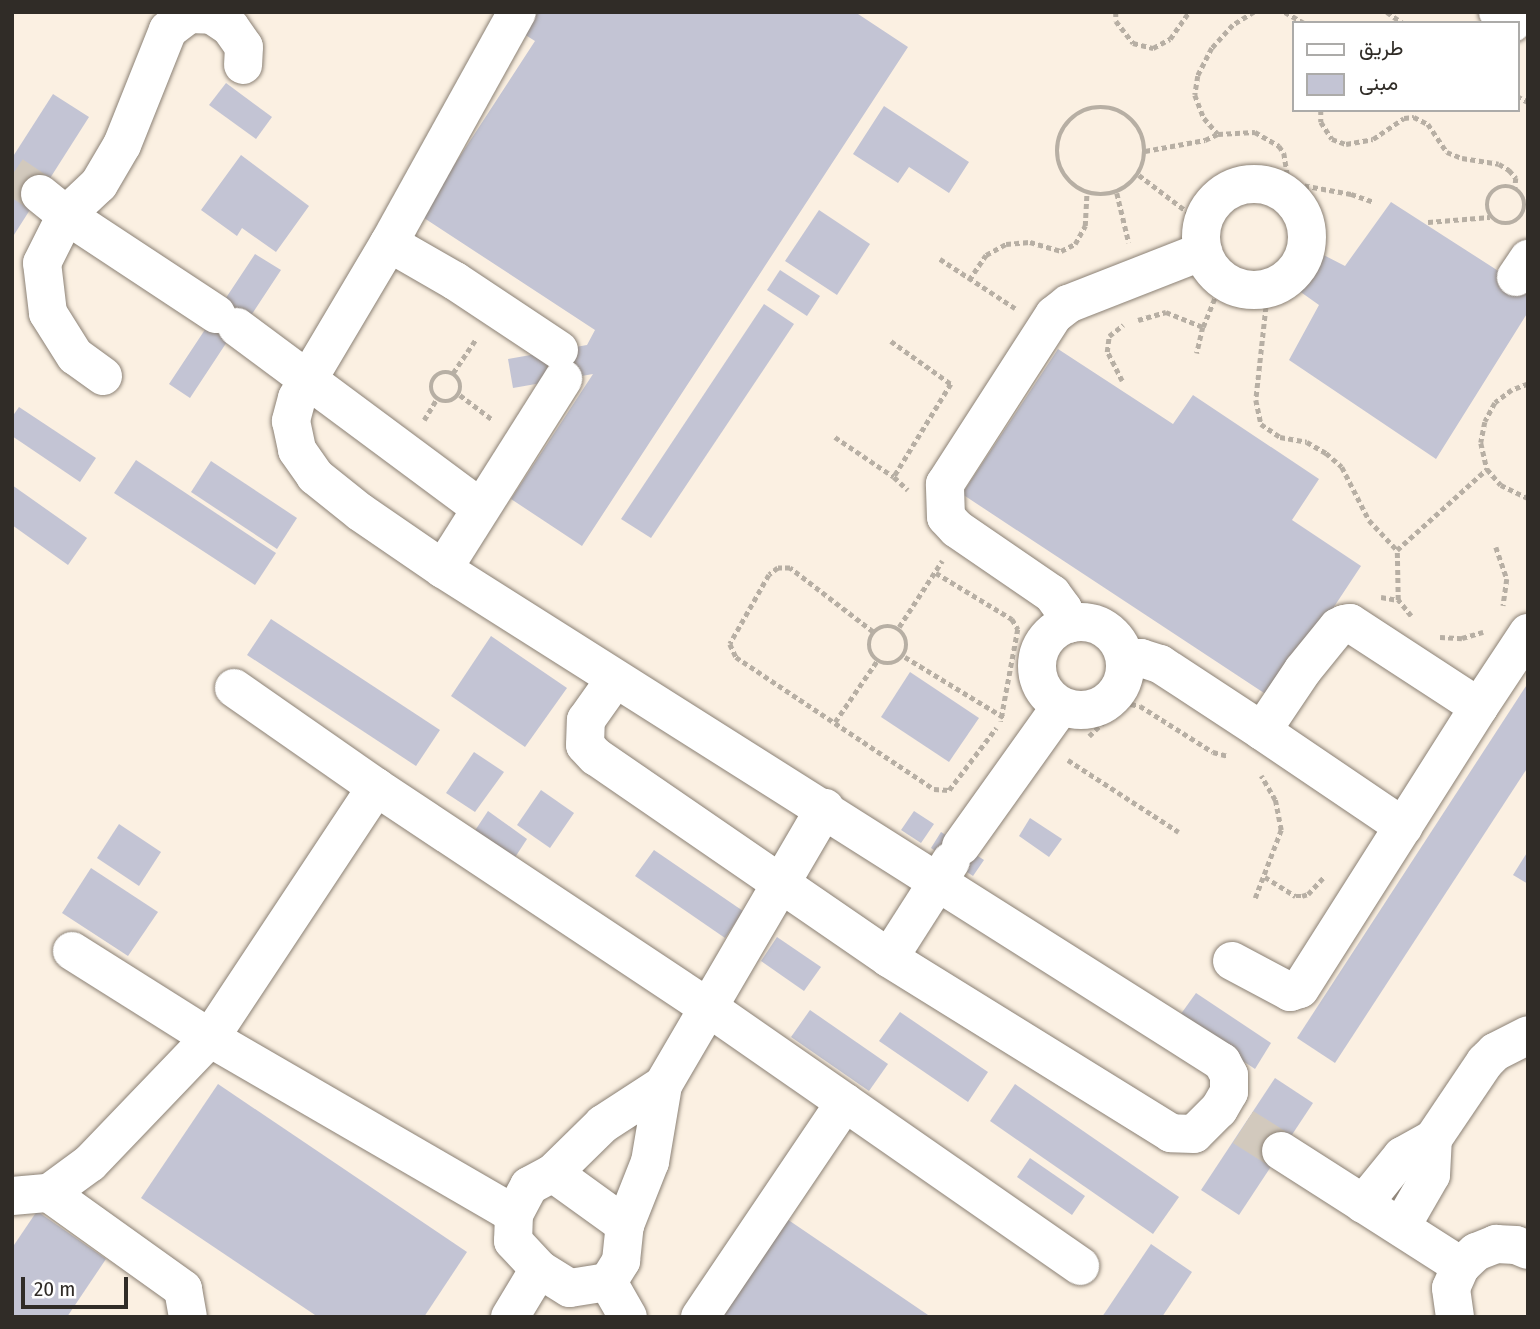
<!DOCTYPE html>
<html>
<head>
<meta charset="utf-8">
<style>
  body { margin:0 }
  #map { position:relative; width:1540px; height:1329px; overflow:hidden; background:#fbf0e2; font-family:"Fira Sans Condensed",Vazirmatn,sans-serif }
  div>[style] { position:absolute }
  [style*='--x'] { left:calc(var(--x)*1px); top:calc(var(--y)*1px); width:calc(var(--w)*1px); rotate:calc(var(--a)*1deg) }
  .building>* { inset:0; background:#c3c4d4 }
  .minor-tunnel>* { height:38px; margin-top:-19px; transform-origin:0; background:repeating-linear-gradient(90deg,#d2c9bd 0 38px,transparent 0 57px) }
  .path>* { height:4.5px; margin-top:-2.25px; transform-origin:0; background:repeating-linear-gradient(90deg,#b7afa4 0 5px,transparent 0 8.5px) }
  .path>.ring { margin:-2.25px; padding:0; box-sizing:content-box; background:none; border:4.5px solid #b7afa4; border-radius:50% }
  .roads { filter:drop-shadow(0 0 2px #8b8175) drop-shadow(0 0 2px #8b8175) }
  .minor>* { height:38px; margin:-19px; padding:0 19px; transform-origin:19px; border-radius:19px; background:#fff }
  .minor>.ring { margin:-19px; padding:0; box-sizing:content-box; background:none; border:38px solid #fff; border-radius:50% }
  span { translate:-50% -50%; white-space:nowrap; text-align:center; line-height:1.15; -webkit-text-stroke:5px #fff; paint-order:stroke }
  .frame { position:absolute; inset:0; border:14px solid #302c27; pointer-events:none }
  .legend { position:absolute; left:1292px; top:21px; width:228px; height:91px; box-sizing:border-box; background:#fff; border:2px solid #acaba9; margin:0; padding:9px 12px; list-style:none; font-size:21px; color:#302c27 }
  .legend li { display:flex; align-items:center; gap:14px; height:35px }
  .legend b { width:35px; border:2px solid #acaba9 }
  .scale { position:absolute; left:21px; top:1277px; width:107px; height:32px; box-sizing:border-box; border:4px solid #302c27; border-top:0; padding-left:9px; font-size:21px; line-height:24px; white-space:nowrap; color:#302c27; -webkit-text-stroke:5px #fff; paint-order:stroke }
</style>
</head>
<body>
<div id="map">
  <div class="building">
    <i style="clip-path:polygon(528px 12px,855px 12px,908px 47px,582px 546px,511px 499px,593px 374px,513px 388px,508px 359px,587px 345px,595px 330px,421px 216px,535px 41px,516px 29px)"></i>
    <i style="clip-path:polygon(226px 83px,272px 117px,256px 139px,209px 105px)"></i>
    <i style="clip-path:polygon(53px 94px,89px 117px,12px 238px,12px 158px)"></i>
    <i style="clip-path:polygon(884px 106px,969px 162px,949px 193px,909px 167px,898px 183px,853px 154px)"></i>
    <i style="clip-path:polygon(241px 155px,309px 206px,276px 252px,242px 228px,237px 236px,201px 210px)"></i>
    <i style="clip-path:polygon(1391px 202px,1528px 290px,1528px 312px,1436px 459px,1289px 360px,1319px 305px,1288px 283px,1310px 248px,1345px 266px)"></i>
    <i style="clip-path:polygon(819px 210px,870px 244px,837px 295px,785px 261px)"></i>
    <i style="clip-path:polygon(255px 254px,281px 270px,250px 317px,246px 313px,190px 398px,169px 384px)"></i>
    <i style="clip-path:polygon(780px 270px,820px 296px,807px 316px,767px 290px)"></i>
    <i style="clip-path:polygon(764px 304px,794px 324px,651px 538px,621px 519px)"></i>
    <i style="clip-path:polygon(1058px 349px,1173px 424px,1193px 395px,1319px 479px,1292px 520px,1361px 566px,1273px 699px,962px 494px)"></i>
    <i style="clip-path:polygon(19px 407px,96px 458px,80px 482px,12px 436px,12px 417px)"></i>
    <i style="clip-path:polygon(136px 460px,276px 553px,255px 585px,114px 493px)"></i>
    <i style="clip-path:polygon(211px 461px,297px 518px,277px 549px,191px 492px)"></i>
    <i style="clip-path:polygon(12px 485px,87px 538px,68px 565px,12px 525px)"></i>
    <i style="clip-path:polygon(271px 619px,440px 730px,416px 766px,247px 655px)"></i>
    <i style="clip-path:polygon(491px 636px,567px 688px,525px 747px,451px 696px)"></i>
    <i style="clip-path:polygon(910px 672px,979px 718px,949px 762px,881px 717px)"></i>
    <i style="clip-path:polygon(1528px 683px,1528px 767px,1335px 1063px,1297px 1038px)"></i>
    <i style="clip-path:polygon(474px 752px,504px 772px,475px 812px,446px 793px)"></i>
    <i style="clip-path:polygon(541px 790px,574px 813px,550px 848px,517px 825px)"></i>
    <i style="clip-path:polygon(488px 811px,527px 839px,512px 862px,472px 835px)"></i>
    <i style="clip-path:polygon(914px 811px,934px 824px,921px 843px,901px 830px)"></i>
    <i style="clip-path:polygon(1030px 818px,1062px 839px,1049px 857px,1019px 836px)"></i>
    <i style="clip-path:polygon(119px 824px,161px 852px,139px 886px,97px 858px)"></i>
    <i style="clip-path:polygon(941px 832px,984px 860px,973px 876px,931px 848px)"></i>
    <i style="clip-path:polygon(654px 850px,743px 911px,725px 938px,635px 876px)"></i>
    <i style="clip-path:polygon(1528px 851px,1528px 884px,1513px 875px)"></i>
    <i style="clip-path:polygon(91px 868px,158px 912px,128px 956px,62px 913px)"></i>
    <i style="clip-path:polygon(777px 937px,821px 967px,804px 991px,761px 961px)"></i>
    <i style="clip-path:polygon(1196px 993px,1271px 1043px,1255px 1069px,1178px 1018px)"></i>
    <i style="clip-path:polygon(810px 1010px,888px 1064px,869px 1091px,791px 1037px)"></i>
    <i style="clip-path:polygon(900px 1012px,988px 1072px,968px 1102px,879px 1041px)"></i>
    <i style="clip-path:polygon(1275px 1078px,1313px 1103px,1239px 1215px,1201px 1190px)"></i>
    <i style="clip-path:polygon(218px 1084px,467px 1252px,424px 1317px,318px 1317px,141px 1198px)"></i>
    <i style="clip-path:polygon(1015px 1084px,1179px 1197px,1153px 1234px,990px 1121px)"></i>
    <i style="clip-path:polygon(1030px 1158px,1085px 1196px,1072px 1215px,1017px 1177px)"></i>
    <i style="clip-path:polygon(37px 1211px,106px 1259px,67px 1317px,12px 1317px,12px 1248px)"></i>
    <i style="clip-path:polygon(784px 1217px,931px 1317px,717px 1317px)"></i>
    <i style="clip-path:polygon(1151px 1244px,1192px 1272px,1162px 1317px,1102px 1317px)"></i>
  </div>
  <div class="minor-tunnel">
    <i style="--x:12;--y:175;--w:34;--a:34"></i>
    <i style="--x:1243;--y:1127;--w:45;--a:32.3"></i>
  </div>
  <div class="path">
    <i style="--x:1116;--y:12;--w:9;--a:90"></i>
    <i style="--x:1116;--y:21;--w:28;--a:52"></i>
    <i style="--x:1133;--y:43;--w:21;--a:14"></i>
    <i style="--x:1153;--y:48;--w:19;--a:-28"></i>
    <i style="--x:1170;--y:39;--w:33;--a:-55"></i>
    <i style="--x:1254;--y:12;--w:25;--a:148"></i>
    <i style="--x:1233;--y:25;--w:31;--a:132"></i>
    <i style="--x:1212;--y:48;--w:31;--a:117"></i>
    <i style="--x:1198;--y:76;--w:19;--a:99"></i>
    <i style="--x:1195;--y:95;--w:25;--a:69"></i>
    <i style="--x:1204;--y:118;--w:21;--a:49"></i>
    <i style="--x:1218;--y:134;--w:37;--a:-3"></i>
    <i style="--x:1255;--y:132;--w:28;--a:30"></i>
    <i style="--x:1279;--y:146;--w:9;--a:54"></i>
    <i style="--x:1284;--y:153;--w:26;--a:81"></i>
    <i style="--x:1288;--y:179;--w:9;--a:32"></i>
    <i style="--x:1296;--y:184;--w:56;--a:10.3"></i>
    <i style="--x:1351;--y:194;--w:24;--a:19"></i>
    <i style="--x:1285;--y:12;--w:22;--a:30"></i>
    <i style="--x:1387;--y:12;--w:19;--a:35"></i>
    <i style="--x:1517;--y:96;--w:13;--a:29"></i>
    <i class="ring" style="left:1057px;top:107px;width:83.5px;height:83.5px"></i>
    <i style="--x:1321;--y:110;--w:12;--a:90"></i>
    <i style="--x:1321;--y:122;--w:20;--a:57"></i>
    <i style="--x:1332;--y:139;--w:15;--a:20"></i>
    <i style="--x:1346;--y:144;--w:27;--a:-10"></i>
    <i style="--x:1373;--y:139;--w:37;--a:-34"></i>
    <i style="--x:1404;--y:118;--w:10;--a:-6"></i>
    <i style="--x:1414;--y:117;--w:16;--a:27"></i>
    <i style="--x:1428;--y:124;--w:34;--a:56"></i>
    <i style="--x:1447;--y:152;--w:16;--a:22"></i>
    <i style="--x:1462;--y:158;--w:37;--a:9"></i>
    <i style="--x:1499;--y:164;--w:12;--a:31"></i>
    <i style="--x:1509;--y:170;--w:11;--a:49"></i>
    <i style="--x:1516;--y:178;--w:11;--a:95"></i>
    <i style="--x:1145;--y:151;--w:61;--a:-10.4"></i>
    <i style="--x:1205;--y:140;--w:14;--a:-25"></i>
    <i style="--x:1139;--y:175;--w:69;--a:37.4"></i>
    <i class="ring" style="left:1487px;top:186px;width:33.5px;height:33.5px"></i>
    <i style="--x:1117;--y:193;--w:51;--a:76.5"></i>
    <i style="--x:1428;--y:222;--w:62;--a:-4.6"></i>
    <i style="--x:940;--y:259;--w:90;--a:33.2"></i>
    <i style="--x:969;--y:280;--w:30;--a:-56"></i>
    <i style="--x:986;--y:255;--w:23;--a:-29"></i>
    <i style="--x:1006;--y:244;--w:24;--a:-5"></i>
    <i style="--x:1030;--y:242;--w:32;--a:16"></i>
    <i style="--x:1061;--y:251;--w:16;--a:-27"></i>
    <i style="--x:1075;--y:244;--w:21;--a:-61"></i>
    <i style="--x:1085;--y:226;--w:33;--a:-87"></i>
    <i style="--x:1268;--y:290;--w:111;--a:96.2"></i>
    <i style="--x:1256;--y:400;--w:25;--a:78"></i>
    <i style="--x:1261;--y:424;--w:23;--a:34"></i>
    <i style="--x:1280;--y:437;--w:27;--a:10"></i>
    <i style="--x:1307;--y:442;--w:22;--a:30"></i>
    <i style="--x:1326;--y:453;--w:21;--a:41"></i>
    <i style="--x:1342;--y:467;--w:59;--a:63"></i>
    <i style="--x:1369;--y:520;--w:41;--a:47"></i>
    <i style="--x:1138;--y:320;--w:29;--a:-16"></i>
    <i style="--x:1166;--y:312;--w:40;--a:22"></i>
    <i style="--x:1203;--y:327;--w:27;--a:103"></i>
    <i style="--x:1203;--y:327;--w:45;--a:-68"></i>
    <i style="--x:891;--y:341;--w:74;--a:35.6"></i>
    <i style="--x:951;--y:384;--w:109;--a:121.5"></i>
    <i class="ring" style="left:431px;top:372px;width:25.5px;height:25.5px"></i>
    <i style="--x:453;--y:373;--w:41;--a:-55.9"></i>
    <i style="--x:1122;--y:381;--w:33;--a:-117"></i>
    <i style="--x:1107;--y:352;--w:16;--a:-83"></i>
    <i style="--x:1109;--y:336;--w:18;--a:-38"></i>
    <i style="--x:1528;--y:384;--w:17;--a:159"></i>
    <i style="--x:1512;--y:390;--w:21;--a:143"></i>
    <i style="--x:1495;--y:403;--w:21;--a:118"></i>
    <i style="--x:1485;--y:422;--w:21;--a:101"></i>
    <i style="--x:1481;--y:443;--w:27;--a:77"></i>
    <i style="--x:1487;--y:469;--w:21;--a:49"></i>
    <i style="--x:1501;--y:485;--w:30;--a:26"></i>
    <i style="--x:460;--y:395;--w:41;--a:37.1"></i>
    <i style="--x:424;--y:420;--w:23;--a:-59"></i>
    <i style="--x:835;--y:437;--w:71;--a:34.1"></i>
    <i style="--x:894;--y:477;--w:19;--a:43"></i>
    <i style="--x:1496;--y:547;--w:34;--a:71"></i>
    <i style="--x:1507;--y:579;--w:27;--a:98"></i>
    <i style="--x:936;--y:573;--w:89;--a:31.2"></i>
    <i style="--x:1012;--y:619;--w:12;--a:59"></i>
    <i style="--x:1018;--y:629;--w:94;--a:100.5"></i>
    <i style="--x:1381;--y:597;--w:17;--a:10"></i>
    <i style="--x:1411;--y:616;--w:21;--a:-129"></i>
    <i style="--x:1398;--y:600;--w:50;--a:-91.1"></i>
    <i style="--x:1397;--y:550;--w:121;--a:-42"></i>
    <i class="ring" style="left:869px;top:626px;width:33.5px;height:33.5px"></i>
    <i style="--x:899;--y:627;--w:79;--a:-56.9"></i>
    <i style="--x:873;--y:632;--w:105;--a:-142.4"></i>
    <i style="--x:790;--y:568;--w:12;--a:180"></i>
    <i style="--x:778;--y:568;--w:11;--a:142"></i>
    <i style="--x:769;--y:575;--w:79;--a:119.5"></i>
    <i style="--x:730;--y:644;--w:14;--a:65"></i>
    <i style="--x:736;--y:657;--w:238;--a:33.7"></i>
    <i style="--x:934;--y:789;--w:15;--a:4"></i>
    <i style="--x:949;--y:790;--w:78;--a:-52.8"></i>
    <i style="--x:1440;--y:637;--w:22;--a:3"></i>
    <i style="--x:1462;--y:638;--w:22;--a:-16"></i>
    <i style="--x:905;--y:657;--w:117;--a:31.4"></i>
    <i style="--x:835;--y:722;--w:74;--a:-55.5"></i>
    <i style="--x:1089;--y:736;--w:45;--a:-44.1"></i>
    <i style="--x:1121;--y:705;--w:10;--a:-6"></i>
    <i style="--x:1131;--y:704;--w:9;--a:13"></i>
    <i style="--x:1140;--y:706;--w:86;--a:32.2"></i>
    <i style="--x:1213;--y:752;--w:16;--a:15"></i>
    <i style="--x:1068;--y:760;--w:132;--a:33"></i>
    <i style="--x:1265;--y:877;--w:36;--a:32"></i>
    <i style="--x:1296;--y:896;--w:6;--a:0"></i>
    <i style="--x:1302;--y:896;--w:6;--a:-18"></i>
    <i style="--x:1308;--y:894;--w:25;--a:-47"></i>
    <i style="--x:1255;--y:898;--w:73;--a:-69.1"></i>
    <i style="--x:1281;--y:830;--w:31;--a:-101"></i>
    <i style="--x:1275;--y:800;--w:28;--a:-120"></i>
  </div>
  <div class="roads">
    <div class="minor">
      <i style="--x:1498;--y:12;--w:18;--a:38"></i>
      <i class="ring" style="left:1201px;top:184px;width:68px;height:68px"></i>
      <i style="--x:40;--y:194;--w:33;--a:39"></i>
      <i style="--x:66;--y:215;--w:180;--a:33.4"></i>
      <i style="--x:389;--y:243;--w:264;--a:-61"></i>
      <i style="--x:1516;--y:277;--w:22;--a:-56"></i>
      <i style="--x:237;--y:327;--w:302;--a:36.6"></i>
      <i style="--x:559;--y:350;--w:125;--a:-146.4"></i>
      <i style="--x:455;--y:281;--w:76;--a:-150.1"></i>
      <i style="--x:389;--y:243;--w:180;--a:120.7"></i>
      <i style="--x:297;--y:398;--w:24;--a:105"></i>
      <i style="--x:291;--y:421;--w:30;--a:78"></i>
      <i style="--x:297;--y:450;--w:32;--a:55"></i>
      <i style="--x:315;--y:476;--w:58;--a:38.7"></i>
      <i style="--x:360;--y:512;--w:101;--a:34.5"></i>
      <i style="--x:443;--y:569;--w:922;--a:32.33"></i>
      <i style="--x:1222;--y:1062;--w:15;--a:62"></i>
      <i style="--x:1229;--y:1075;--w:17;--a:90"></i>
      <i style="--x:1229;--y:1092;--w:20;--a:120"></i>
      <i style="--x:1219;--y:1109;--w:35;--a:135"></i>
      <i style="--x:1194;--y:1134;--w:23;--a:-178"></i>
      <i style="--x:1171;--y:1133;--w:332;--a:-148.2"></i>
      <i style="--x:889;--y:958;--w:355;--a:-145.5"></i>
      <i style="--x:596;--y:757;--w:16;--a:-133"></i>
      <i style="--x:585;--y:745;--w:25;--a:-88"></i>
      <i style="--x:586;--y:720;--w:50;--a:-54.7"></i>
      <i style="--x:103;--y:376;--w:34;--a:-144"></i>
      <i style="--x:75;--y:356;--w:51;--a:-122.1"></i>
      <i style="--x:48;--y:313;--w:50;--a:-96.8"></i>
      <i style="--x:42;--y:263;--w:54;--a:-63.4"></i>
      <i style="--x:66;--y:215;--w:45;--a:-43.2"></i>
      <i style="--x:99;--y:184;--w:45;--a:-59.5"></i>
      <i style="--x:122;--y:145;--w:124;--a:-68.2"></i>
      <i style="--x:168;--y:30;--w:26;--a:-37"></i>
      <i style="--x:189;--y:14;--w:23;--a:2"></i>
      <i style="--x:212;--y:15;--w:22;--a:34"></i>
      <i style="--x:230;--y:27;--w:24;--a:55"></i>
      <i style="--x:244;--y:47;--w:18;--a:93"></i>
      <i style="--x:443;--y:569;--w:225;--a:-57.7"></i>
      <i class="ring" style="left:1037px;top:622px;width:50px;height:50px"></i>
      <i style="--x:1069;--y:624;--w:16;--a:-112"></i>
      <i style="--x:1063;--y:609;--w:19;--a:-126"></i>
      <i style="--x:1052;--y:594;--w:115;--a:-145.6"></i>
      <i style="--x:957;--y:529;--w:16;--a:-133"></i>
      <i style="--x:946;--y:517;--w:33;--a:-92"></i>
      <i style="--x:945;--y:484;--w:201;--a:-57.2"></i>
      <i style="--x:1054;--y:315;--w:18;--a:-38"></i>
      <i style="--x:1068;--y:304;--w:145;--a:-21.4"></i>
      <i style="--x:1125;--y:658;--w:16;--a:0"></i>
      <i style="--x:1141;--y:658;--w:20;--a:18"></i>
      <i style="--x:1160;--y:664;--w:122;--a:33.3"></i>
      <i style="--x:1262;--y:731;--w:73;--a:-56.1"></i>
      <i style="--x:1303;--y:670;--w:55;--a:-50.9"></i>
      <i style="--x:1338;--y:627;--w:7;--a:-27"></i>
      <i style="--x:1344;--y:624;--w:6;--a:-9"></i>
      <i style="--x:1350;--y:623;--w:154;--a:33.1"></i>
      <i style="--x:1479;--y:707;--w:89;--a:-56.5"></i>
      <i style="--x:234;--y:688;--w:173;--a:34.9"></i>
      <i style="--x:1262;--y:731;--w:171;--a:34.1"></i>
      <i style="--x:961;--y:846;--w:172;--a:-54.5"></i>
      <i style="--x:72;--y:951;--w:163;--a:32.2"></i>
      <i style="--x:210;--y:1038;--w:301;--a:-56.5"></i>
      <i style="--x:376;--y:787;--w:400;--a:33.6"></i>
      <i style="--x:709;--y:1008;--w:452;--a:34.8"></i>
      <i style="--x:889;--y:958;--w:115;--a:-57.4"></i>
      <i style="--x:1232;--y:961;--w:66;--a:28.1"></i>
      <i style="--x:1290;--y:992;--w:10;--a:-17"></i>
      <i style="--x:1300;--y:989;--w:334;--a:-57.6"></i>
      <i style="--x:663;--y:1085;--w:72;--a:147"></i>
      <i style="--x:603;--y:1124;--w:70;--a:135.6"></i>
      <i style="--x:553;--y:1173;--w:27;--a:152"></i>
      <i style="--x:529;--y:1186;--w:32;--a:118"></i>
      <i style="--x:514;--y:1214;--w:27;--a:92"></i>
      <i style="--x:513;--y:1241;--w:38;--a:47"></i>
      <i style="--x:539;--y:1269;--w:36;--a:32"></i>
      <i style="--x:570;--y:1288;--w:38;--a:-9"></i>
      <i style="--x:608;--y:1282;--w:25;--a:-58"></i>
      <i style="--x:621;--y:1261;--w:36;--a:-84"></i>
      <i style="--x:625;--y:1225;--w:68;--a:-68.4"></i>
      <i style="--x:650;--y:1162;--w:78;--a:-80.4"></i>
      <i style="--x:663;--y:1085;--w:321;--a:-59.7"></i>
      <i style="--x:1281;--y:1151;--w:214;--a:32.6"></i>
      <i style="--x:553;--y:1173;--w:89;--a:35.8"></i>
      <i style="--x:49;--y:1193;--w:165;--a:35.6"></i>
      <i style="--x:183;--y:1289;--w:28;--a:80"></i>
      <i style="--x:12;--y:1196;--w:37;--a:-5"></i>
      <i style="--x:49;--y:1193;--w:51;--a:-36.2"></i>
      <i style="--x:90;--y:1163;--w:173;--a:-46.2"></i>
      <i style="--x:210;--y:1038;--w:351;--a:30.1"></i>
      <i style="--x:1363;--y:1204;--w:62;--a:-50.9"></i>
      <i style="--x:1402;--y:1156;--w:35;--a:-29"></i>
      <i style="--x:1433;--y:1139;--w:93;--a:-56"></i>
      <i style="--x:1485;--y:1062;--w:14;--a:-45"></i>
      <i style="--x:1495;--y:1052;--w:37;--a:-27"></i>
      <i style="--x:1401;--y:1227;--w:60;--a:-60"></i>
      <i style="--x:1431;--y:1175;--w:36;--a:-87"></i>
      <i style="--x:608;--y:1282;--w:40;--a:60.3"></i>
      <i style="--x:510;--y:1317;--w:56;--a:-58.9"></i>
      <i style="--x:700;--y:1317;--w:259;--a:-56"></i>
      <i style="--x:1455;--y:1317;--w:29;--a:-98"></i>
      <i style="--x:1451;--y:1288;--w:24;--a:-66"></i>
      <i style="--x:1461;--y:1266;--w:21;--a:-43"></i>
      <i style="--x:1476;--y:1252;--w:22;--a:-22"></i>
      <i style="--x:1496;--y:1244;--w:20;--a:3"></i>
      <i style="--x:1516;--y:1245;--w:13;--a:23"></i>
    </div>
  </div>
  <div class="frame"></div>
  <ul class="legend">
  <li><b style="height:9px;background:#fff"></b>طريق</li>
  <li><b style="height:19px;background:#c3c4d4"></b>مبنى</li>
  </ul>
  <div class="scale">20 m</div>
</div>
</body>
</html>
